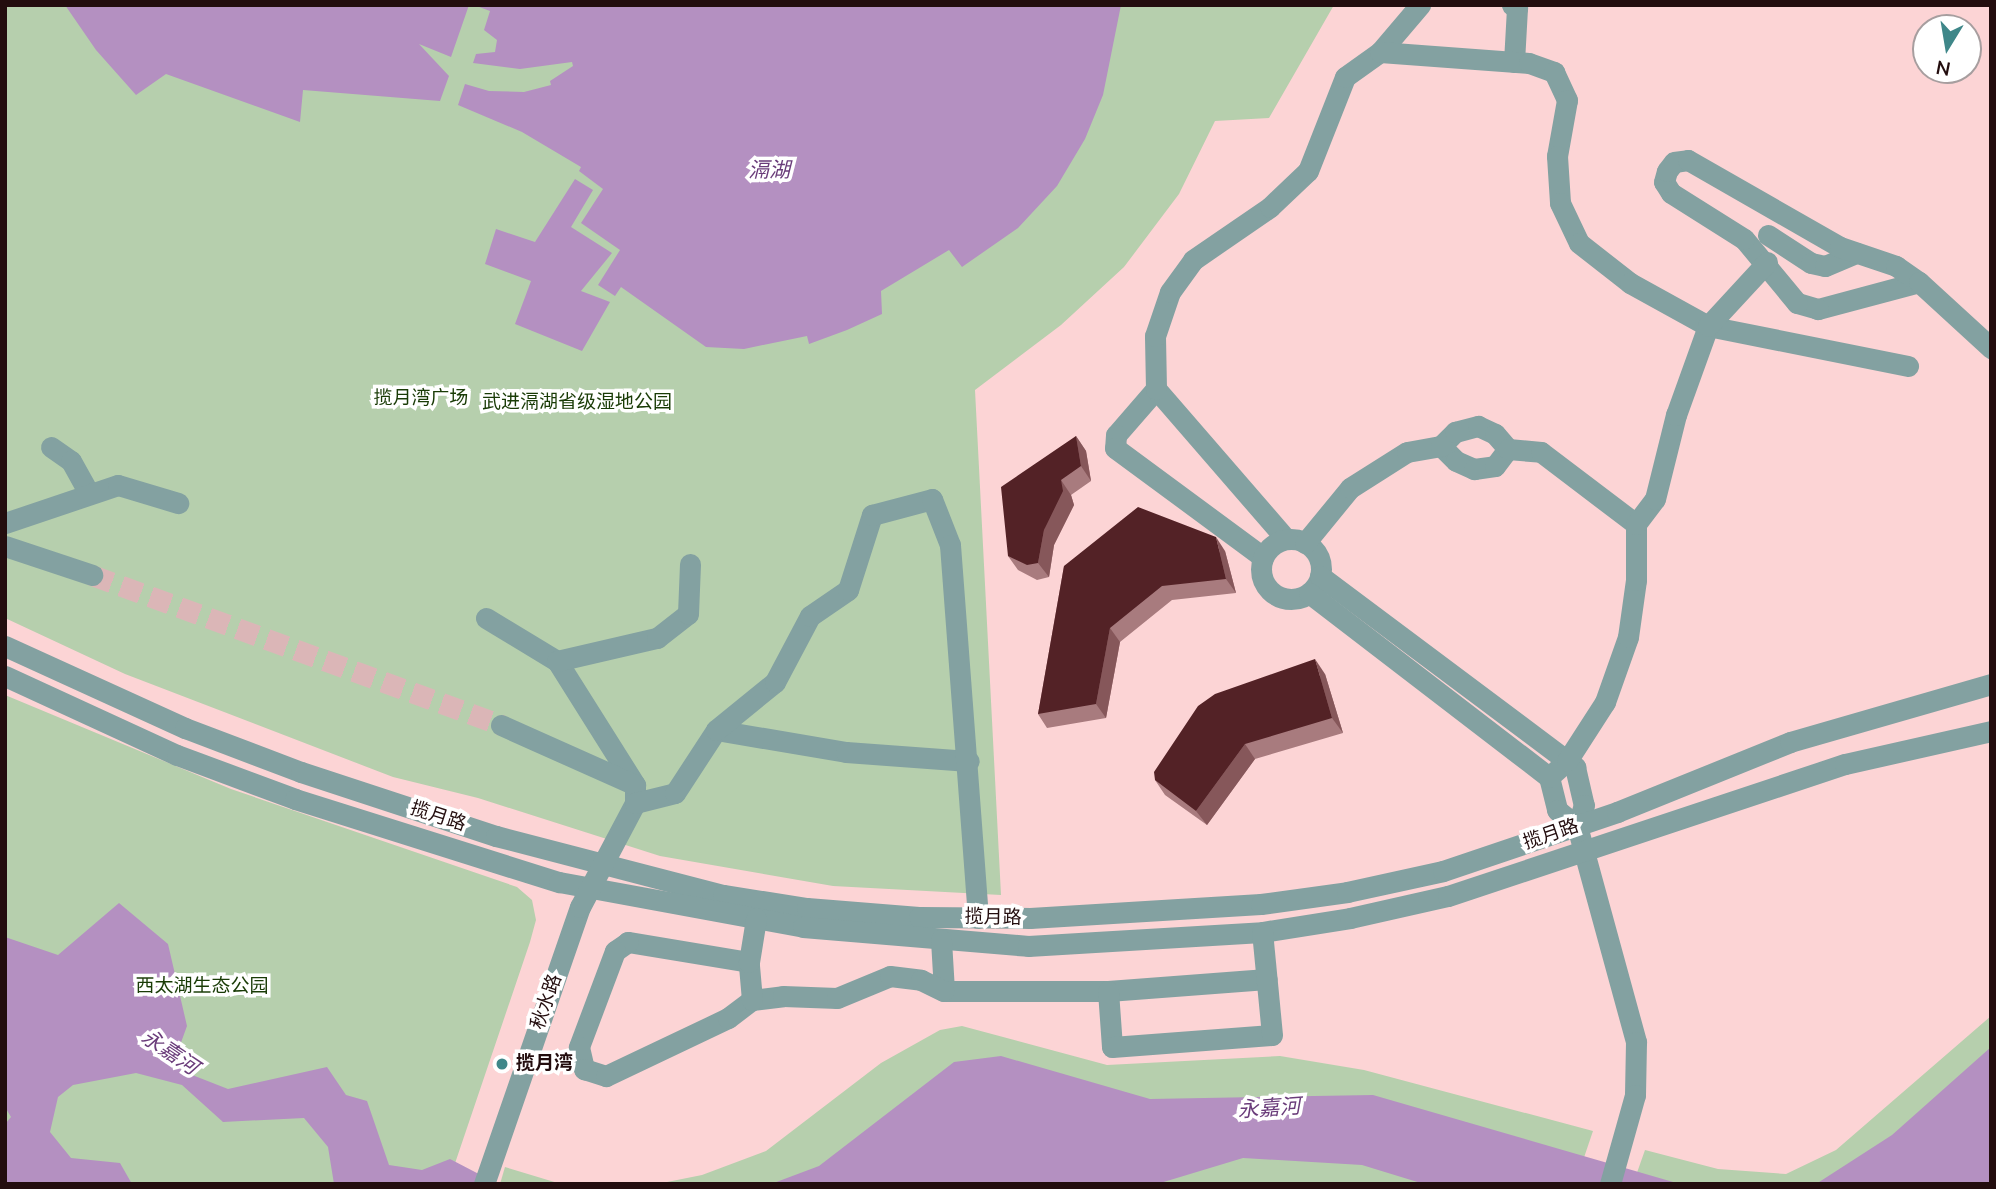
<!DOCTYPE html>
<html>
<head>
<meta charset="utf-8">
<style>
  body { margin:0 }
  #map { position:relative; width:1996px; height:1189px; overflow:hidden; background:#fcd4d5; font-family:"Nunito Sans","Noto Sans SC",sans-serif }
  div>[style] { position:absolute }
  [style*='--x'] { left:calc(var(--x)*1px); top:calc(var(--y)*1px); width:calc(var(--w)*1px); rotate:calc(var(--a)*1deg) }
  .green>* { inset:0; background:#b6cfad }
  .water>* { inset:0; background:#b490c1 }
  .minor-tunnel>* { height:21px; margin-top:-10.5px; transform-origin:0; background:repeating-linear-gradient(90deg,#dbb6b7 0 21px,transparent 0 31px) }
  .minor>* { height:21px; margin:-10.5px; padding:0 10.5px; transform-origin:10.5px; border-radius:10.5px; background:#83a1a1 }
  .minor>.ring { margin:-10.5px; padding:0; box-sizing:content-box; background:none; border:21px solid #83a1a1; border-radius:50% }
  .wall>* { inset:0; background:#a87b7e }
  .shaded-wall>* { inset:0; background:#86575a }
  .building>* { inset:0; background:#532226 }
  .dots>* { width:19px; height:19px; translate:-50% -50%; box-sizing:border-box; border:4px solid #fff; border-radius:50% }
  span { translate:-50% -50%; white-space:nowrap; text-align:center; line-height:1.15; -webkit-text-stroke:7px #fff; paint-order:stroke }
  .park-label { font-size:19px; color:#193b06 }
  .street-label { font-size:19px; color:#230d0e }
  .poi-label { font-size:19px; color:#230d0e; font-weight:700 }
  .left { translate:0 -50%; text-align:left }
  .water-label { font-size:21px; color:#6a3c7a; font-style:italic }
  .frame { position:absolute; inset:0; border:7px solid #230d0e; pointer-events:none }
  .north { position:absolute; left:1912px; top:14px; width:70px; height:70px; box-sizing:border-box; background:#fff; border:2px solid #a79e9f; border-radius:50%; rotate:191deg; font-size:19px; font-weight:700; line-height:28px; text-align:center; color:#230d0e }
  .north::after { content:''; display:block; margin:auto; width:24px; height:32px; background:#3f8789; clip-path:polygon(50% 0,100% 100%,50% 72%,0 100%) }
</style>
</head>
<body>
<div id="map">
  <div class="green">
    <i style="clip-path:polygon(5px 5px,1334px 5px,1269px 118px,1215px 121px,1179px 194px,1124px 267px,1061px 325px,975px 390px,1001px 895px,833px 886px,660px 856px,478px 798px,393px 777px,125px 674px,5px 618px)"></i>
    <i style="clip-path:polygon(5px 695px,231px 789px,517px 887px,532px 900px,536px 920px,530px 942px,448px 1184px,5px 1184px)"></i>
    <i style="clip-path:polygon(1991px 1016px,1991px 1184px,1633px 1184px,1645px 1150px,1718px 1169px,1786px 1174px,1836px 1150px)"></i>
    <i style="clip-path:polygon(962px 1026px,1107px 1065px,1280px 1056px,1364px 1070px,1593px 1131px,1575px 1184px,657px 1184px,702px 1175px,766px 1151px,881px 1063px,940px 1030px)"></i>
    <i style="clip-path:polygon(505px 1167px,561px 1184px,500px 1184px)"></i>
  </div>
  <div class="water">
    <i style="clip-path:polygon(65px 5px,469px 5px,451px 57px,419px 44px,449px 76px,440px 101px,303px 90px,300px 122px,166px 74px,136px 95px,96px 50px)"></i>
    <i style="clip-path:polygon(474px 5px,1121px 5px,1103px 95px,1085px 139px,1057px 186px,1018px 228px,962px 267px,949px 250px,881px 291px,882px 314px,847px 330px,809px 344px,807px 336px,744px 349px,706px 347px,621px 287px,615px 296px,598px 285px,620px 250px,581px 223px,603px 189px,579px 171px,581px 167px,522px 132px,458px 105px,465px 84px,489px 91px,524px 92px,551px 85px,550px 81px,573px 66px,572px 62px,520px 69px,473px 63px,476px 54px,495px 52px,497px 40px,484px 30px,490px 11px)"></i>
    <i style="clip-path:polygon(575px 179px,593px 190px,571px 227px,612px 253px,581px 291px,610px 302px,582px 351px,515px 324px,531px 281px,485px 264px,496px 229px,535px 242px)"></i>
    <i style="clip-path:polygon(119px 903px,168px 944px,187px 1026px,175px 1059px,182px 1071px,228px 1089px,327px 1067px,346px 1095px,367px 1101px,389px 1165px,422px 1170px,450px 1159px,498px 1184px,334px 1184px,328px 1147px,304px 1118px,223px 1122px,182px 1085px,136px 1073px,73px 1085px,58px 1097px,50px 1132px,71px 1158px,120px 1163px,132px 1184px,5px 1184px,5px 1124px,11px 1117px,5px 1107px,5px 937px,58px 955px)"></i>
    <i style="clip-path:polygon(1991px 1047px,1991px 1184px,1816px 1184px,1892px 1135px)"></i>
    <i style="clip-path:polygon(1001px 1056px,1150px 1099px,1373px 1095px,1680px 1184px,1424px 1184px,1362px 1165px,1243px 1158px,1157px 1184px,771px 1184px,819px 1166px,954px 1062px)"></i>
  </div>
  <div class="minor-tunnel">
    <i style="--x:92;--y:575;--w:436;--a:20.1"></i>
  </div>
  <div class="minor">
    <i style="--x:1512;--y:5;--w:6;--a:31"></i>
    <i style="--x:1517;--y:8;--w:54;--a:93.2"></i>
    <i style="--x:1380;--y:52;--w:62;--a:-49.6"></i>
    <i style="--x:1768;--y:235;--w:51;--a:33.1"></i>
    <i style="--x:1811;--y:263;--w:14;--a:12"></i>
    <i style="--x:1825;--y:266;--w:34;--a:-23"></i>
    <i style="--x:1919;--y:282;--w:105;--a:165"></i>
    <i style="--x:1818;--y:309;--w:22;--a:-164"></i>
    <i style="--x:1797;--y:303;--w:83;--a:-129.6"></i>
    <i style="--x:1744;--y:239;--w:86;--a:-147.8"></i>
    <i style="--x:1671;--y:193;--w:13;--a:-122"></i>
    <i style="--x:1664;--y:182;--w:11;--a:-75"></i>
    <i style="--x:1667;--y:171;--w:11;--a:-52"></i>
    <i style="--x:1674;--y:162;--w:14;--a:-8"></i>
    <i style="--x:1688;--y:160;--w:175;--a:29.8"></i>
    <i style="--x:1840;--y:247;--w:59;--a:18.7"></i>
    <i style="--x:1896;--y:266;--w:28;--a:35"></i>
    <i style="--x:1919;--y:282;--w:98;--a:42.5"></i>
    <i style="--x:1156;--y:389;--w:61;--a:131"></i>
    <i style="--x:1116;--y:435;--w:13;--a:94"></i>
    <i style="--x:1115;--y:448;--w:184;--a:36.4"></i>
    <i style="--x:1441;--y:446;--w:21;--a:45"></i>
    <i style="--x:1456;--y:461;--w:20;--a:24"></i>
    <i style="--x:1474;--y:469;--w:21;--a:-8"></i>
    <i style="--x:1495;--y:466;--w:21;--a:-53"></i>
    <i style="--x:51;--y:447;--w:24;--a:35"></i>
    <i style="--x:71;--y:461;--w:37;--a:61"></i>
    <i style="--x:5;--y:523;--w:119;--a:-18.6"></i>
    <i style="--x:118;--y:485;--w:63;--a:16.7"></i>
    <i style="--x:1286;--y:539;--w:198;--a:-130.9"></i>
    <i style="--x:1156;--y:389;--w:53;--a:-91.1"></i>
    <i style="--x:1155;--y:336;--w:46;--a:-71.2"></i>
    <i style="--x:1170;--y:292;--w:39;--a:-54"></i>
    <i style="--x:1193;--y:260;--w:93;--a:-34.5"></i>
    <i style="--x:1270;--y:207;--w:52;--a:-43.5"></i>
    <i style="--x:1308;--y:171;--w:101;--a:-68.5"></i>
    <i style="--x:1345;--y:77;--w:43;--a:-35.5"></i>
    <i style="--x:1380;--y:52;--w:149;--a:4.2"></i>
    <i style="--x:1529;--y:63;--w:27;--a:20"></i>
    <i style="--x:1554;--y:72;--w:31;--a:65"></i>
    <i style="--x:1567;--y:100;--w:57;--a:100.1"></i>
    <i style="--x:1557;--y:156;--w:47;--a:86.3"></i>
    <i style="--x:1560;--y:203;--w:44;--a:64.6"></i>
    <i style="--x:1579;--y:243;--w:65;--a:38.1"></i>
    <i style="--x:1630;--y:283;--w:89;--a:28.9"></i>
    <i style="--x:1708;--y:326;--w:204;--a:11.3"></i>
    <i class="ring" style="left:1261px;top:539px;width:39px;height:39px"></i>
    <i style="--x:1305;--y:543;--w:71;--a:-50.7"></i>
    <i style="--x:1350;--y:488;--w:67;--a:-32.3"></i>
    <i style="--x:1407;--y:452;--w:35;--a:-10"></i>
    <i style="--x:1441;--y:446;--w:20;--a:-45"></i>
    <i style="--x:1455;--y:432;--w:24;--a:-15"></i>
    <i style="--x:1478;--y:426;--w:19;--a:25"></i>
    <i style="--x:1495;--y:434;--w:20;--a:49"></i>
    <i style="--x:1508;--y:449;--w:33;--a:5"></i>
    <i style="--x:1541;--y:452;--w:119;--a:37.2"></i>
    <i style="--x:5;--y:546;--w:92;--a:18.4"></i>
    <i style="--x:1320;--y:576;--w:319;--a:36.8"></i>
    <i style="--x:1575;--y:767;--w:39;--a:77"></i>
    <i style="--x:1584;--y:805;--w:22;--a:108"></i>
    <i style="--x:1309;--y:593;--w:302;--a:37.5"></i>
    <i style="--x:1549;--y:777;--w:34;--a:76"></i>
    <i style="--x:1557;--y:810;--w:26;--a:39"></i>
    <i style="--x:1577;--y:826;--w:224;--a:74.7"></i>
    <i style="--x:1636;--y:1042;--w:53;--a:91.1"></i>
    <i style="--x:1635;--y:1095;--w:92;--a:105.7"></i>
    <i style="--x:486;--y:618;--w:83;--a:31.2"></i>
    <i style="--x:557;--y:661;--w:146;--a:57.8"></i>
    <i style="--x:635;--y:785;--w:18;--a:90"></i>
    <i style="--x:5;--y:646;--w:198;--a:24.5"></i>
    <i style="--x:185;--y:728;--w:124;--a:20.8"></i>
    <i style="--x:301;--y:772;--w:205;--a:18.2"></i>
    <i style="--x:496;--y:836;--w:235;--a:14.6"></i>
    <i style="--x:723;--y:895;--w:85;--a:8.8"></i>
    <i style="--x:807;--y:908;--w:112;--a:4.6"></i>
    <i style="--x:919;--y:917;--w:111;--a:0.5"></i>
    <i style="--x:1030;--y:918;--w:231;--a:-3.5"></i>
    <i style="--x:1261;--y:904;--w:87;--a:-7.9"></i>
    <i style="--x:1347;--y:892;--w:98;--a:-12.3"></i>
    <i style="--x:1443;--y:871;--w:184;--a:-18.7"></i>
    <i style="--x:1617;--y:812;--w:187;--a:-22"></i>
    <i style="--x:1790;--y:742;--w:209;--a:-16.1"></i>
    <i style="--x:557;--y:661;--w:103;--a:-13"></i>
    <i style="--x:657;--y:638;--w:39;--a:-38"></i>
    <i style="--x:688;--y:614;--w:50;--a:-87.7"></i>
    <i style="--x:5;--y:676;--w:189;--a:24.7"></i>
    <i style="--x:177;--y:755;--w:126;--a:20.4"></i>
    <i style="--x:295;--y:799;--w:277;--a:17.5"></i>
    <i style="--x:559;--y:882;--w:248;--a:10.4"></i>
    <i style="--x:803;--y:927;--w:226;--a:4.8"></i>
    <i style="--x:1028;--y:946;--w:234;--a:-3.4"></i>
    <i style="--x:1262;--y:932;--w:89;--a:-9"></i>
    <i style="--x:1350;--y:918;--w:100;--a:-12.7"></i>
    <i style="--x:1448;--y:896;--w:418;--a:-18.4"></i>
    <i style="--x:1845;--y:764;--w:150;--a:-12.7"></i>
    <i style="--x:501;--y:725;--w:147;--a:24.1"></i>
    <i style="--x:716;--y:730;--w:132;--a:9.6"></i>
    <i style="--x:846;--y:752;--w:123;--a:4.2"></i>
    <i style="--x:1549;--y:777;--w:24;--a:-42"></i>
    <i style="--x:1567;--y:761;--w:70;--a:-57.2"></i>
    <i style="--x:1605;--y:702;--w:69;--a:-70.5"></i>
    <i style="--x:1628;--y:637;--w:58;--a:-82"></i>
    <i style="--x:1636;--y:580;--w:56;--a:-90"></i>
    <i style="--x:1636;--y:524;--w:31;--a:-53"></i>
    <i style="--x:1655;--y:499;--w:87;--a:-76"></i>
    <i style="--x:1676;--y:415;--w:95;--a:-70.2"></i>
    <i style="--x:1708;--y:326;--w:87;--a:-47.3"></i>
    <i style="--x:941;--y:940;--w:51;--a:86.6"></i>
    <i style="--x:944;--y:991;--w:164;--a:0"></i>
    <i style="--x:1108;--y:991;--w:159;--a:-4.3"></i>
    <i style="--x:749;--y:962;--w:123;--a:-170.6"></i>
    <i style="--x:628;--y:942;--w:16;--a:145"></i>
    <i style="--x:615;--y:951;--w:103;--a:110.6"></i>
    <i style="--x:579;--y:1047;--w:23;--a:77"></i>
    <i style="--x:584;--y:1069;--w:23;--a:18"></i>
    <i style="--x:606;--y:1076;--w:135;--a:-25.4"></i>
    <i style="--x:728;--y:1018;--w:30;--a:-37"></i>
    <i style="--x:752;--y:1000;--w:31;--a:-7"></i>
    <i style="--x:783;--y:996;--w:54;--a:2.1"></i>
    <i style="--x:837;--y:998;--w:57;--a:-22.5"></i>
    <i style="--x:890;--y:976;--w:31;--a:7"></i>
    <i style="--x:921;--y:980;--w:25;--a:26"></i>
    <i style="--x:1108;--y:991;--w:56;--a:85.9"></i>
    <i style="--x:1112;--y:1047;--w:160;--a:-4.3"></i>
    <i style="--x:1272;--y:1035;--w:103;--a:-95.5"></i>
    <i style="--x:752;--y:1000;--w:38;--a:-95"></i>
    <i style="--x:749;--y:962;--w:44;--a:-80.8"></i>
    <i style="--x:484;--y:1184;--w:293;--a:-70.9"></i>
    <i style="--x:580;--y:907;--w:118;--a:-62.1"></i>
    <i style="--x:635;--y:803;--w:41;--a:-14"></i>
    <i style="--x:675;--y:793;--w:75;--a:-56.9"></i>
    <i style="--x:716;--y:730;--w:76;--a:-39.1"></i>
    <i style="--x:775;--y:682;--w:75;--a:-62.1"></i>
    <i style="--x:810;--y:616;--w:46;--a:-34.4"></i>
    <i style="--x:848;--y:590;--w:79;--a:-72.3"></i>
    <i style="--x:872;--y:515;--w:62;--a:-14.9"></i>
    <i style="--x:932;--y:499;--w:49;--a:68.6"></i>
    <i style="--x:950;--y:545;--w:374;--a:85.7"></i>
  </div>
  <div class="wall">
    <i style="clip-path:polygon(1076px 436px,1086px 451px,1091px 481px,1071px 495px,1074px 505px,1054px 545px,1049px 577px,1037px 580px,1018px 570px,1008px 556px)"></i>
    <i style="clip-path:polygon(1225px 551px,1236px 593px,1172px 600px,1120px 642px,1106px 718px,1047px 728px,1038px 714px,1064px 566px)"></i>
    <i style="clip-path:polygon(1325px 674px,1343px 733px,1255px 759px,1207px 825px,1165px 795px,1155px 780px)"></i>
  </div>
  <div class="shaded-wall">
    <i style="clip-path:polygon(1076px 436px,1086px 451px,1091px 481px,1081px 466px)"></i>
    <i style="clip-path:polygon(1061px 480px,1071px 495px,1074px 505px,1054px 545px,1049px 577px,1038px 563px,1044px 530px)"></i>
    <i style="clip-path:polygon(1216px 537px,1225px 551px,1236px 593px,1226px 579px)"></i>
    <i style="clip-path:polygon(1110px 628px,1120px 642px,1106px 718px,1096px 704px)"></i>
    <i style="clip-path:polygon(1315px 659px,1325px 674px,1343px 733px,1332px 718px)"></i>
    <i style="clip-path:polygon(1245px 744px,1255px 759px,1207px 825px,1196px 811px)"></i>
  </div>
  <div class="building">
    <i style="clip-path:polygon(1076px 436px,1081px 466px,1061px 480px,1063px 491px,1044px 530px,1038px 563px,1027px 565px,1008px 556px,1001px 487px)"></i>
    <i style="clip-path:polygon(1138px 507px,1216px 537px,1226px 579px,1162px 586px,1110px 628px,1096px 704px,1038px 714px,1064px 566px)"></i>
    <i style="clip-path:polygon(1315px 659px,1332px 718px,1245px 744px,1196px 811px,1155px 780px,1154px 772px,1198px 706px,1215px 694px)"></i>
  </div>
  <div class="dots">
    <i style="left:502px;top:1064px;background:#3f8789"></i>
  </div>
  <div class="park-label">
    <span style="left:421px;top:399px">揽月湾广场</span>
    <span style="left:577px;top:403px">武进滆湖省级湿地公园</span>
    <span style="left:202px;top:987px">西太湖生态公园</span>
  </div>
  <div class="street-label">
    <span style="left:438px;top:817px;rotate:18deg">揽月路</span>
    <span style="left:1551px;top:835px;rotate:-19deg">揽月路</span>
    <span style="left:993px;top:918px;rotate:1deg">揽月路</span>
    <span style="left:547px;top:1002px;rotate:-71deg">秋水路</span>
  </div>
  <div class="poi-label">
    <span class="left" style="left:516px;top:1064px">揽月湾</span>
  </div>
  <div class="water-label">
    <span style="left:769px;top:170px">滆湖</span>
    <span style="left:170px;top:1052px;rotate:34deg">永嘉河</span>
    <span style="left:1269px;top:1108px;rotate:-4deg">永嘉河</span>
  </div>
  <div class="frame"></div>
  <div class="north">N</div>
</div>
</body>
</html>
